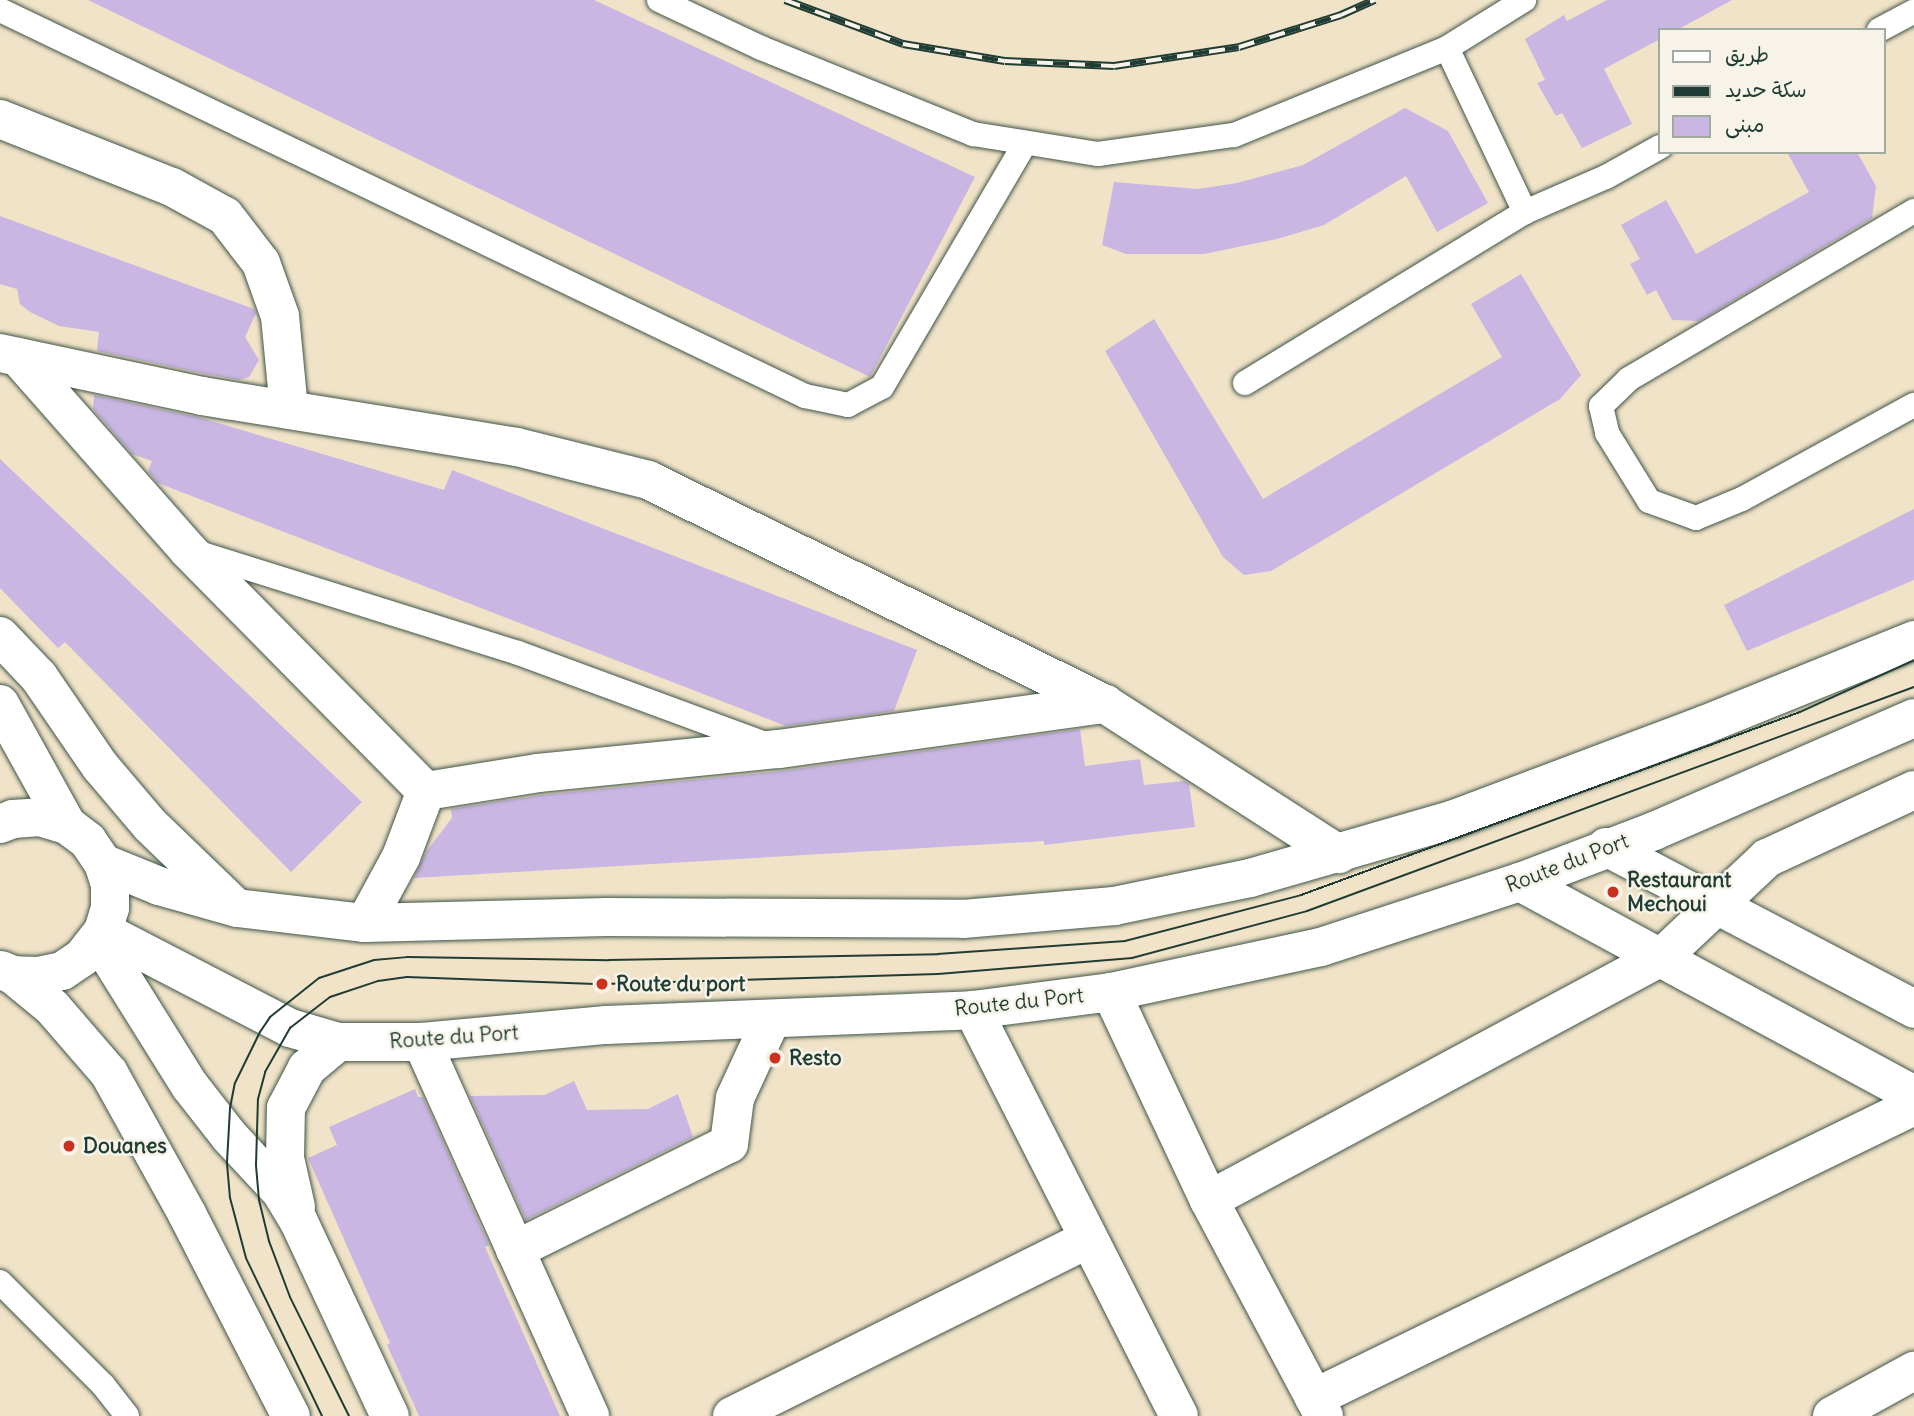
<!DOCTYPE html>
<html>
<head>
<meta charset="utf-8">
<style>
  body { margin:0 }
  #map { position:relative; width:1914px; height:1416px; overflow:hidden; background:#f1e3c7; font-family:Delius,"Playpen Sans Arabic",sans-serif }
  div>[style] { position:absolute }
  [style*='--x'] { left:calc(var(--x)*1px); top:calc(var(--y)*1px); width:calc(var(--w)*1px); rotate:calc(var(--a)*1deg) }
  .building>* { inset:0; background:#cab6e2 }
  .roads { filter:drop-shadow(0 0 2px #3e564a) drop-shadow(0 0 2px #3e564a) }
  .lane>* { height:24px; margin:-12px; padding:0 12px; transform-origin:12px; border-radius:12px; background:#fff }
  .street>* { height:38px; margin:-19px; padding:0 19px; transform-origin:19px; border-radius:19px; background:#fff }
  .secondary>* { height:38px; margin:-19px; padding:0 19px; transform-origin:19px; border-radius:19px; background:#fff }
  .tram>* { height:2px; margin:-1px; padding:0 1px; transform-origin:1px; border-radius:1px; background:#1f3d34 }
  .rail>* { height:8px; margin-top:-4px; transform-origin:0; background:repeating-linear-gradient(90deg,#f7f3e8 0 16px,#1f3d34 0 32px); box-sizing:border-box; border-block:2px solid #1f3d34 }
  .dots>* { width:19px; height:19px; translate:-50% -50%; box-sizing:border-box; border:4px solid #f7f3e8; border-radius:50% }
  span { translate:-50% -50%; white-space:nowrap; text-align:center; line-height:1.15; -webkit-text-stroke:5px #f7f3e8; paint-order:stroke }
  .street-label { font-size:21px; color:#1f3d34 }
  .poi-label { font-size:21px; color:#1f3d34; font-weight:700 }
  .left { translate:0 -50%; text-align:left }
  .legend { position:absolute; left:1658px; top:28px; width:228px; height:126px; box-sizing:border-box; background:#f7f3e8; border:2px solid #a1aaa0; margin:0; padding:9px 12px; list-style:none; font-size:21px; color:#1f3d34 }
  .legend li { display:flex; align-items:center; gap:14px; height:35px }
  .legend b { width:35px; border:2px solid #a1aaa0 }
</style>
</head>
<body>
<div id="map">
  <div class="building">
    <i style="clip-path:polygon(88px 0,594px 0,975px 177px,870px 377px)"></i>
    <i style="clip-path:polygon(1607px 0,1732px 0,1677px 30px,1660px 30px,1660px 39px,1604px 69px,1632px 124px,1582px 148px,1562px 113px,1556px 116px,1537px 83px,1545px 80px,1525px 39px,1564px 15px,1567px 21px)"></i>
    <i style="clip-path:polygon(1405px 108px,1448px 131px,1488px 203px,1437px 232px,1406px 176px,1324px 225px,1277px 239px,1204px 254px,1126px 254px,1102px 245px,1114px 182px,1198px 189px,1237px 183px,1303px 165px)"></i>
    <i style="clip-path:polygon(1787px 152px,1857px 152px,1876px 186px,1872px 218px,1699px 321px,1672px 320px,1656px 290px,1647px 295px,1630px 264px,1640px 259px,1621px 225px,1666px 200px,1696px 254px,1809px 192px)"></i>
    <i style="clip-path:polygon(0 216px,254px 309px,256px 313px,245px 337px,259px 360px,249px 377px,239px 380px,206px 374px,97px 351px,99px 332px,59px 326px,30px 312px,20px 304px,17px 289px,0 284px)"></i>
    <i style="clip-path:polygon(1521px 274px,1581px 375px,1560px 399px,1271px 571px,1244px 575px,1223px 557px,1105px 351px,1154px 319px,1263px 499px,1502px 357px,1471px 304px)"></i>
    <i style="clip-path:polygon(94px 395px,201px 418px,444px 490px,452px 470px,917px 650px,894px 711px,786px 726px,158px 483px,148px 471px,152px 461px,132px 454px,93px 409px)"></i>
    <i style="clip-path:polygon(0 459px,362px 802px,291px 872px,65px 642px,58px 648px,0 588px)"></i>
    <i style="clip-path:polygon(1914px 509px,1914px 580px,1747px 651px,1724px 605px)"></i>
    <i style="clip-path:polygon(1080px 729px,1085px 766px,1140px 759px,1144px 785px,1184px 781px,1189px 784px,1195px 827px,1044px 845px,1044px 841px,414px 878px,426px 852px,452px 818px,451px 809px,541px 795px,782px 771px)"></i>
    <i style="clip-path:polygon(574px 1081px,587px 1110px,648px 1109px,678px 1094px,693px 1137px,526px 1220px,470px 1096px,545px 1095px)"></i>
    <i style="clip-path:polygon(415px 1089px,418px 1097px,423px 1097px,489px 1245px,485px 1247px,560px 1416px,419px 1416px,387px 1345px,390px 1343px,308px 1158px,337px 1145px,329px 1127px)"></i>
  </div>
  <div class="roads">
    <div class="lane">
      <i style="--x:659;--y:0;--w:113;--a:25.2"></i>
      <i style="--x:761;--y:48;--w:229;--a:22.1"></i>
      <i style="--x:973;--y:134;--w:127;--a:9.1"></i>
      <i style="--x:1098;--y:154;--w:137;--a:-8"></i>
      <i style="--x:1234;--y:135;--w:230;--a:-22.2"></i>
      <i style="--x:1447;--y:48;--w:91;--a:-31.9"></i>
      <i style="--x:0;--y:10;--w:893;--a:25.62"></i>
      <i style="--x:805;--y:396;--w:44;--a:11.8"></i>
      <i style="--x:848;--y:405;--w:38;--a:-28"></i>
      <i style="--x:882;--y:387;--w:283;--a:-59.6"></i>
      <i style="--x:1879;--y:30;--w:40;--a:-28"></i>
      <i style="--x:1447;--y:48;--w:182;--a:64.6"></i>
      <i style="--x:1914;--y:211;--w:331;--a:149.5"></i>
      <i style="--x:1629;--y:379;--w:39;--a:136"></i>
      <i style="--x:1601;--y:406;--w:28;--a:77"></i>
      <i style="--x:1607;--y:433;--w:80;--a:58.3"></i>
      <i style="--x:1649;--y:501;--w:50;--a:19.9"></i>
      <i style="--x:1696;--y:518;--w:50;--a:-22.4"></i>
      <i style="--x:1742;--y:499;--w:196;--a:-28.7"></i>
      <i style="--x:1245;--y:383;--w:328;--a:-31.4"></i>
      <i style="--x:1525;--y:212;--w:88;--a:-23.4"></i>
      <i style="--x:1606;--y:177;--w:62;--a:-29.1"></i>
      <i style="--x:196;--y:552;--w:337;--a:17.4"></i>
      <i style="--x:518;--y:653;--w:266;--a:20.2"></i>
      <i style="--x:0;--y:1282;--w:146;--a:45"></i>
      <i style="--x:103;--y:1385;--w:39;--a:52"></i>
    </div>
    <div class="street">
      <i style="--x:0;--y:119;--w:185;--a:21.6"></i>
      <i style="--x:172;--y:187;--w:60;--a:28.7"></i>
      <i style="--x:225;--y:216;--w:59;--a:52.5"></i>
      <i style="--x:261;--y:263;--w:56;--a:70.3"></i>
      <i style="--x:280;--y:316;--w:93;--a:84.5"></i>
      <i style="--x:0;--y:353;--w:207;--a:12"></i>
      <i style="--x:202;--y:396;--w:319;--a:9.2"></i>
      <i style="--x:517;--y:447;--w:135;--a:14.1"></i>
      <i style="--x:648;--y:480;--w:509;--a:26.11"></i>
      <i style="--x:1105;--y:704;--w:278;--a:32.7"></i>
      <i style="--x:18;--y:357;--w:257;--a:48.6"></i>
      <i style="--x:188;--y:550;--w:339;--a:45.4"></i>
      <i style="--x:426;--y:791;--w:113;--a:-9.1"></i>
      <i style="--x:538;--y:773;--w:242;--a:-5.7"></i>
      <i style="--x:779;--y:749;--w:329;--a:-7.9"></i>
      <i style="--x:1606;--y:847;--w:348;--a:27.7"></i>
      <i style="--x:1520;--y:882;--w:448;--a:28.4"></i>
      <i style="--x:365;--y:923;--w:75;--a:-61.4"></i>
      <i style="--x:401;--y:857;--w:71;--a:-69.3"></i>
      <i style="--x:1111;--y:992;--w:230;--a:64.8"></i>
      <i style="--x:1209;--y:1200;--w:245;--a:62"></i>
      <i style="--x:973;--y:1010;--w:455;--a:63.1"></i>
      <i style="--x:422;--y:1042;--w:410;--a:65.8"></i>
      <i style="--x:1209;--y:1200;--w:515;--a:-28.26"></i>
      <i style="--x:1663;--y:956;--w:143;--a:-43.3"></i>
      <i style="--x:1767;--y:858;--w:162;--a:-24.8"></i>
      <i style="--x:515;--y:1250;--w:239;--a:-26.4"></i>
      <i style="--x:729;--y:1144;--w:46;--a:-82.6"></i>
      <i style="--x:735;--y:1098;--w:86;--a:-65.2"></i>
      <i style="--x:1314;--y:1398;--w:667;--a:-25.95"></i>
      <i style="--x:732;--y:1416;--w:398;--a:-26.4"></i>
      <i style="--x:1832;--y:1416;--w:94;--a:-28.8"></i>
    </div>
    <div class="secondary">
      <i style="--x:0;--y:636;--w:57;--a:46.4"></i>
      <i style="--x:39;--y:677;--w:108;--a:55.6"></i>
      <i style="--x:100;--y:766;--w:77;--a:49.7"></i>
      <i style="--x:150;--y:825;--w:115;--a:43.9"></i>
      <i style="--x:0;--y:704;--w:138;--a:61"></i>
      <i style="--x:0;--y:824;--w:14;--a:-21"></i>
      <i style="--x:13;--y:819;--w:27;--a:-4"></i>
      <i style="--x:40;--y:817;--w:28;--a:17"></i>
      <i style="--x:67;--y:825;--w:26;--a:37"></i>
      <i style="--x:88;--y:841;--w:27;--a:56"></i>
      <i style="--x:103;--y:863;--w:23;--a:72"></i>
      <i style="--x:110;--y:885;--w:23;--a:90"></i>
      <i style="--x:110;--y:908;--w:24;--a:107"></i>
      <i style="--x:103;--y:931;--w:33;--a:128"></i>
      <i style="--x:83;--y:957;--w:25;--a:146"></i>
      <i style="--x:62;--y:971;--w:25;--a:168"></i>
      <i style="--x:38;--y:976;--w:25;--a:-178"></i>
      <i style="--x:13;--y:975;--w:13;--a:-157"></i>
      <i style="--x:103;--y:863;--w:61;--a:22.3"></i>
      <i style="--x:159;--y:886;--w:81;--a:15.8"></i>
      <i style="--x:237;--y:908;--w:129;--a:6.7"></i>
      <i style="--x:365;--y:923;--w:242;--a:-1.4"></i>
      <i style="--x:607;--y:917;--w:356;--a:0.3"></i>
      <i style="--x:963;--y:919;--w:152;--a:-4.9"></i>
      <i style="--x:1114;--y:906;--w:139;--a:-11.6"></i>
      <i style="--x:1250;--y:878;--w:212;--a:-16.1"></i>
      <i style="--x:1454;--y:819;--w:267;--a:-20.6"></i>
      <i style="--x:1704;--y:725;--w:227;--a:-22"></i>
      <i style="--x:103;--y:931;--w:211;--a:27.4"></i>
      <i style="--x:290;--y:1028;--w:50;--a:16.3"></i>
      <i style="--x:338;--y:1042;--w:84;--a:0"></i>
      <i style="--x:422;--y:1042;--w:185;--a:-5.3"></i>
      <i style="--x:606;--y:1025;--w:367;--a:-2.3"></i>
      <i style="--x:973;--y:1010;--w:139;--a:-7.4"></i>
      <i style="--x:1111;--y:992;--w:215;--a:-12.1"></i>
      <i style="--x:1321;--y:947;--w:209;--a:-18.1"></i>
      <i style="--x:1520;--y:882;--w:143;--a:-20.8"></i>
      <i style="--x:1654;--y:831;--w:283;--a:-23.5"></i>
      <i style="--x:98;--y:939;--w:173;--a:58"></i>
      <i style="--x:190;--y:1086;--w:63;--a:52"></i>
      <i style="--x:229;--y:1136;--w:76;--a:47.1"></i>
      <i style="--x:281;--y:1192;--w:35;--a:59"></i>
      <i style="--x:299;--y:1222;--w:214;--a:64.9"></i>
      <i style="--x:13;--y:975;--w:50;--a:39.4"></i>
      <i style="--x:52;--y:1007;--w:87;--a:49.2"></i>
      <i style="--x:109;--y:1073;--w:161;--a:61"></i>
      <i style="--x:187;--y:1214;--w:227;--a:62.8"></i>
      <i style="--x:296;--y:1207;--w:50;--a:-102.7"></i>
      <i style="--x:285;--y:1158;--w:50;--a:-88.9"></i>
      <i style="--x:286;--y:1108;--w:45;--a:-62.3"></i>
      <i style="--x:307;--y:1068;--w:40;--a:-40"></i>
    </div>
  </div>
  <div class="tram">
    <i style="--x:322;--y:1416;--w:175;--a:-115.7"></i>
    <i style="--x:246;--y:1258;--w:62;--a:-104.9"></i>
    <i style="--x:230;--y:1198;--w:36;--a:-95"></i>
    <i style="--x:227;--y:1162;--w:54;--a:-86.8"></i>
    <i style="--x:230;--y:1108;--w:25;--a:-79"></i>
    <i style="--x:235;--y:1083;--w:57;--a:-63.9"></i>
    <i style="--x:260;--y:1032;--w:18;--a:-56"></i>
    <i style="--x:270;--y:1017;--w:63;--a:-38.5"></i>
    <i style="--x:319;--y:978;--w:58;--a:-18.1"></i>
    <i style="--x:374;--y:960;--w:33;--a:-5"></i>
    <i style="--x:407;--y:957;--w:202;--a:0.9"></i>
    <i style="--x:609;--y:960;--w:329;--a:-1"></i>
    <i style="--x:938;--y:954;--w:187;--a:-4"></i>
    <i style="--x:1125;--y:941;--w:182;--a:-14.6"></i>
    <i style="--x:1301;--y:895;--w:531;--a:-20.14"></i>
    <i style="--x:1800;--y:712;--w:125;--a:-24.5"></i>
    <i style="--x:349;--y:1416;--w:133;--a:-116.4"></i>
    <i style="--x:290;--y:1297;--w:60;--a:-110.6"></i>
    <i style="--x:269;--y:1241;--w:42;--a:-103.7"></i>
    <i style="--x:259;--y:1200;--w:35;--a:-95"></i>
    <i style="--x:256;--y:1165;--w:66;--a:-88.3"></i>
    <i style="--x:258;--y:1099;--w:28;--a:-75"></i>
    <i style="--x:265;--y:1072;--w:51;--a:-60.4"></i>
    <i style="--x:290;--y:1028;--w:51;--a:-37.8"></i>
    <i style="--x:330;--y:997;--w:51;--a:-18.4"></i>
    <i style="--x:378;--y:981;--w:29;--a:-8"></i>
    <i style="--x:407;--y:977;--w:195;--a:2.1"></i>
    <i style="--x:602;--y:984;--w:336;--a:-1.7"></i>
    <i style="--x:938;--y:974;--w:195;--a:-4.7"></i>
    <i style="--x:1132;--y:958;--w:181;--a:-15"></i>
    <i style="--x:1307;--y:911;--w:647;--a:-20.26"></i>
  </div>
  <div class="rail">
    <i style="--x:785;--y:0;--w:126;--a:20.4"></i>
    <i style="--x:903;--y:44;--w:103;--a:9.5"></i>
    <i style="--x:1005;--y:61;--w:109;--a:2.6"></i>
    <i style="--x:1114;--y:66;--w:126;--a:-8.6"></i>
    <i style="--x:1239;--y:47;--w:107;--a:-17.4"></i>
    <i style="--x:1341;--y:15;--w:37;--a:-24"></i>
  </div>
  <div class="dots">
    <i style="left:1613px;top:892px;background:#c8321e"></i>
    <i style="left:602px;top:984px;background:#c8321e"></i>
    <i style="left:775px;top:1058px;background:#c8321e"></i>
    <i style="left:69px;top:1146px;background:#c8321e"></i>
  </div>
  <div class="street-label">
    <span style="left:1567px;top:863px;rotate:-21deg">Route du Port</span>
    <span style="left:1019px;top:1002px;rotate:-6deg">Route du Port</span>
    <span style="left:454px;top:1037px;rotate:-4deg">Route du Port</span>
  </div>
  <div class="poi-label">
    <span class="left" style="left:1627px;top:892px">Restaurant<br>Mechoui</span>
    <span class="left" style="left:616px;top:984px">Route du port</span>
    <span class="left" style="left:789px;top:1058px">Resto</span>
    <span class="left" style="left:83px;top:1146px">Douanes</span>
  </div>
  <ul class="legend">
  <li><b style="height:9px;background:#fff"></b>طريق</li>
  <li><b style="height:9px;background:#1f3d34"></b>سكة حديد</li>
  <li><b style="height:19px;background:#cab6e2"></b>مبنى</li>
  </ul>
</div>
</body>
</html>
